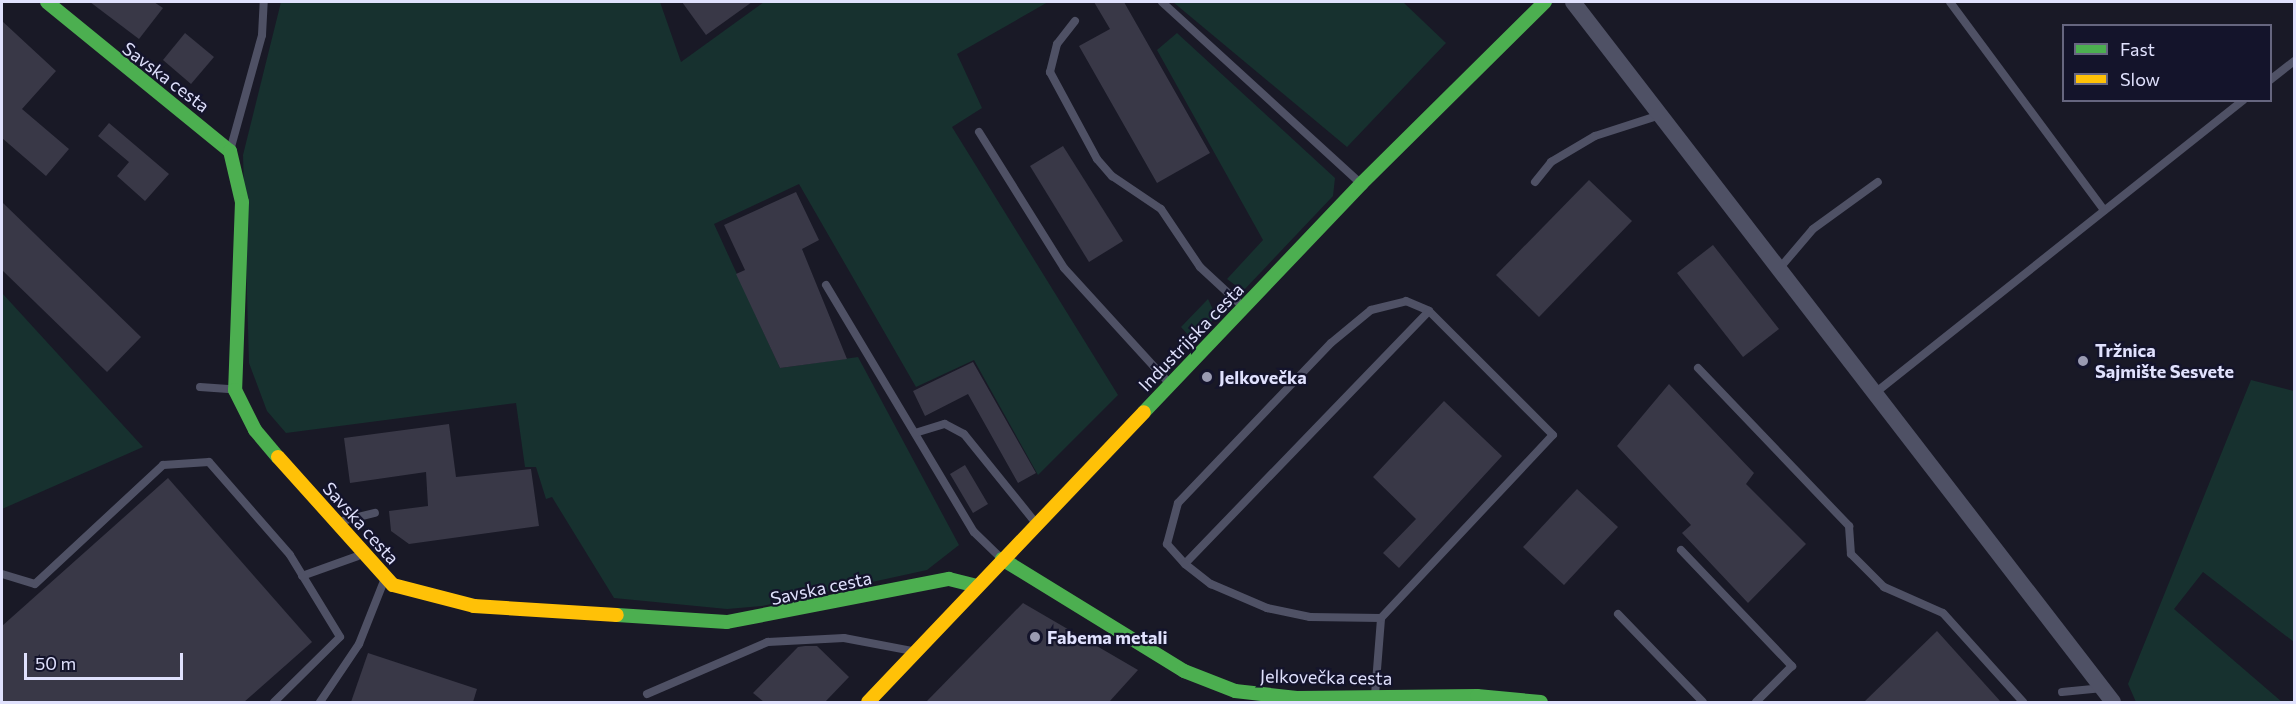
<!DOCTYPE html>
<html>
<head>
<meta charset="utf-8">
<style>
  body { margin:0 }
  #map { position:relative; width:2296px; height:704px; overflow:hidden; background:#191926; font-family:Commissioner,sans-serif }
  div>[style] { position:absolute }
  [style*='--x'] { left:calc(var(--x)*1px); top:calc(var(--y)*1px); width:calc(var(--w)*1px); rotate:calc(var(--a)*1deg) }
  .green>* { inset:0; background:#17312f }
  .building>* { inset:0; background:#393847 }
  .lane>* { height:8px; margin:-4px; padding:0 4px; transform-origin:4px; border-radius:4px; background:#4f5165 }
  .street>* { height:16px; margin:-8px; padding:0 8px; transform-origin:8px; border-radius:8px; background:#4f5165 }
  .fast>* { height:14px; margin:-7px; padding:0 7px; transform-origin:7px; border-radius:7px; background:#4caf50 }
  .slow>* { height:14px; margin:-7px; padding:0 7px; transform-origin:7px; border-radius:7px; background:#ffc107 }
  .dots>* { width:16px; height:16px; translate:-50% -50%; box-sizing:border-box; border:3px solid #14142b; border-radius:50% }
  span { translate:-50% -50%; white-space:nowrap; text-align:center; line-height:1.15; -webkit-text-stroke:4.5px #14142b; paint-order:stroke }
  .street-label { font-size:18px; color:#e0e1fd }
  .poi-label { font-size:18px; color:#e0e1fd; font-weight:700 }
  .left { translate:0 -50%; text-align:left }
  .frame { position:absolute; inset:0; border:3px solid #e0e1fd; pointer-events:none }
  .legend { position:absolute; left:2062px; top:24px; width:210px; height:78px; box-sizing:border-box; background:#14142b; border:2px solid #66667f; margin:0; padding:8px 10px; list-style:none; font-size:18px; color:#e0e1fd }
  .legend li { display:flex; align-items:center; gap:12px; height:30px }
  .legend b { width:30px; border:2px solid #66667f }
  .scale { position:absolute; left:24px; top:653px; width:159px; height:27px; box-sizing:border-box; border:3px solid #e0e1fd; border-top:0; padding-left:8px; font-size:18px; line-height:21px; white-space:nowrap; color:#e0e1fd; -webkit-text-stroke:4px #14142b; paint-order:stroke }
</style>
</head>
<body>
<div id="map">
  <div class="green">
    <i style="clip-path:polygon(281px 2px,660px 2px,681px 62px,764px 2px,1048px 2px,957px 54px,982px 108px,952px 127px,1118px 395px,1038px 475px,974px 360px,916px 387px,799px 184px,714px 224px,780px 368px,858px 357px,959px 545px,927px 570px,762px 606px,727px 609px,614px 598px,552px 497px,546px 499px,536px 467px,525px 467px,516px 403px,286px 433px,267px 411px,249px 363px,243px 155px)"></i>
    <i style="clip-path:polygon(1173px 2px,1403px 2px,1446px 43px,1347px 147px)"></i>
    <i style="clip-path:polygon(1177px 33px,1335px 178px,1333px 196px,1243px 291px,1227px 279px,1263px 240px,1157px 50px)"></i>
    <i style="clip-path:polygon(2px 293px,143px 447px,2px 509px)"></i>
    <i style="clip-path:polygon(1208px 299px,1217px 318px,1189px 336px,1181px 327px)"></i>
    <i style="clip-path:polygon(2251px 380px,2294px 391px,2294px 642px,2203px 572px,2174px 609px,2282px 702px,2136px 702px,2128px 684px)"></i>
  </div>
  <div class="building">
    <i style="clip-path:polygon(90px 2px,154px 2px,163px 8px,139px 39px)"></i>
    <i style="clip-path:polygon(682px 2px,752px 2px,706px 35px)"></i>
    <i style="clip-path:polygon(1094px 2px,1124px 2px,1210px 153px,1157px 183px,1079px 46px,1110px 29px)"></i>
    <i style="clip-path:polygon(2px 21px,56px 71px,22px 109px,69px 149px,46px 176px,2px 138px)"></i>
    <i style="clip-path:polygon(185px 33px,214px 57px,191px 84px,163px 60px)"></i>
    <i style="clip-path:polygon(109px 123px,169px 174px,145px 201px,117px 176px,129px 162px,98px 136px)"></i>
    <i style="clip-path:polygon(1063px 146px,1123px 241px,1089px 262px,1030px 166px)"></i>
    <i style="clip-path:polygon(1589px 180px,1632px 221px,1539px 317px,1496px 275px)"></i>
    <i style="clip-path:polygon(796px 192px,819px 240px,802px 249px,847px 359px,780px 368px,736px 274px,745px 270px,724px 225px)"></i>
    <i style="clip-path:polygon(2px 202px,141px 337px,107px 372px,2px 270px)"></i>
    <i style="clip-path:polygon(1713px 245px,1779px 329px,1743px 357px,1677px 273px)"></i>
    <i style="clip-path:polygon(973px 362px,1036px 473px,1018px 483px,968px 394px,925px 416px,913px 391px)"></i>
    <i style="clip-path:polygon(1669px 384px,1754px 473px,1746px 484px,1806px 544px,1748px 603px,1682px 533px,1691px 525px,1617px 446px)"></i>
    <i style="clip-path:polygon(1444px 401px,1502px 456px,1399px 568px,1383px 553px,1416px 519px,1373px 477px)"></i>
    <i style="clip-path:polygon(449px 424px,456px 477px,531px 469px,539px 526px,409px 544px,391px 531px,389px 511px,428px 506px,426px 472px,350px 483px,344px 438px)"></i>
    <i style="clip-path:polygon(965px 465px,988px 504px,973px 513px,950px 474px)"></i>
    <i style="clip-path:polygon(168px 478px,312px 642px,244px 702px,2px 702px,2px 626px)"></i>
    <i style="clip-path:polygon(1577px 489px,1618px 527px,1564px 585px,1523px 547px)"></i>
    <i style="clip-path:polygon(1023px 603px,1138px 670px,1109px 702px,926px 702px)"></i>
    <i style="clip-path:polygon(1937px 631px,2001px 702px,1864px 702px)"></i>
    <i style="clip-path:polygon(805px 646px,817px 646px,849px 677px,825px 702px,764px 702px,753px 693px,798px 647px)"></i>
    <i style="clip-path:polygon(368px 653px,477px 689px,473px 702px,351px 702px)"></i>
  </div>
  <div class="lane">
    <i style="--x:1162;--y:2;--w:268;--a:42.4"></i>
    <i style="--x:1950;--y:2;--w:259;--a:53.5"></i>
    <i style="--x:1075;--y:21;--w:29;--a:128"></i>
    <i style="--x:1057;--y:44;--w:29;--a:104"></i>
    <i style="--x:1050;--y:72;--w:99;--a:61.6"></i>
    <i style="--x:1097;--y:159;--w:23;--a:49"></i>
    <i style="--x:1112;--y:176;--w:59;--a:34"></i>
    <i style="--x:1161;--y:209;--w:70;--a:56.1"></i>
    <i style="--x:1200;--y:267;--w:56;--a:42.8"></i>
    <i style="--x:2270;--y:80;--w:31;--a:-38"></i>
    <i style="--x:979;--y:132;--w:160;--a:58"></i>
    <i style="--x:1064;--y:268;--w:157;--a:47.6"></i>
    <i style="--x:231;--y:147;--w:116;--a:-74.5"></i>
    <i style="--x:262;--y:35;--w:33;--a:-87"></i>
    <i style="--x:1535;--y:182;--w:26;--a:-51"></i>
    <i style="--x:1551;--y:162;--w:51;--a:-30.6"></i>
    <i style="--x:1595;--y:136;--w:68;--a:-17.9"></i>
    <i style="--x:1779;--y:269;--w:52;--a:-49.6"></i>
    <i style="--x:1813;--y:229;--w:80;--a:-35.9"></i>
    <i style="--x:826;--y:285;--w:288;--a:59.1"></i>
    <i style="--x:974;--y:532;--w:39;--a:44"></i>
    <i style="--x:1698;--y:368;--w:219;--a:46.3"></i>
    <i style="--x:1849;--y:526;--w:28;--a:86"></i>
    <i style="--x:1851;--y:554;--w:47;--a:45"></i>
    <i style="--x:1884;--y:587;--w:64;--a:23.8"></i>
    <i style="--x:1943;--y:613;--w:120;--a:48"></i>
    <i style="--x:200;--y:387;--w:32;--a:4"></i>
    <i style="--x:1875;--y:393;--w:471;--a:-38.5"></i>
    <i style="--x:915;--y:433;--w:31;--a:-17"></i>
    <i style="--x:945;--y:424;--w:21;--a:28"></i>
    <i style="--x:964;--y:434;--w:113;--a:51.1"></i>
    <i style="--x:338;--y:522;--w:38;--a:-14"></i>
    <i style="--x:1681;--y:550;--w:161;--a:46.3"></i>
    <i style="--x:1792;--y:666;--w:51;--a:135"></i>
    <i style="--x:1185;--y:564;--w:27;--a:-132"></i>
    <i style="--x:1167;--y:544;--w:42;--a:-75"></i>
    <i style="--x:1178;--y:503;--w:221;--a:-46.3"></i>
    <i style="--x:1331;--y:343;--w:52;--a:-39.5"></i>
    <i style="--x:1371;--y:310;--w:36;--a:-14"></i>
    <i style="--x:1406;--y:301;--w:25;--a:23"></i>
    <i style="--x:2;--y:574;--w:34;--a:17"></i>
    <i style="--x:35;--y:584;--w:175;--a:-42.9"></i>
    <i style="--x:163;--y:465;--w:46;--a:-3.7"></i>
    <i style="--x:209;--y:462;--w:123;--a:48.9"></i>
    <i style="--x:290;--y:555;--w:96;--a:58.6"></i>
    <i style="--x:340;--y:637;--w:93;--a:135.4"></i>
    <i style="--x:302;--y:576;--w:59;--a:-19.7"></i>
    <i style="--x:1618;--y:614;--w:122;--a:46"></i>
    <i style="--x:2062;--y:692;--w:41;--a:-5.6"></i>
    <i style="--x:647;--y:694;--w:132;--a:-23.3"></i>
    <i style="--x:768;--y:642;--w:76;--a:-3"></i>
    <i style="--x:844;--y:638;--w:69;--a:10.8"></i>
    <i style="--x:1375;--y:695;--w:77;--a:-85.5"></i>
    <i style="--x:1381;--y:618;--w:251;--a:-46.8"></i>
    <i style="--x:1553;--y:435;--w:175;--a:-135"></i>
    <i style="--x:1429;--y:311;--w:351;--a:134"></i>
    <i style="--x:1185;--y:564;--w:33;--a:38"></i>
    <i style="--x:1211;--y:584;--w:61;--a:23.2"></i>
    <i style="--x:1267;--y:608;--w:44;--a:11.8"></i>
    <i style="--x:1310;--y:617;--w:71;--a:0.8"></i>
    <i style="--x:320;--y:702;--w:70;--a:-56.1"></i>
    <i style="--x:359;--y:644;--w:68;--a:-68.4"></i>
  </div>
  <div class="street">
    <i style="--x:1573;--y:2;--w:884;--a:52.35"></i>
  </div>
  <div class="fast">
    <i style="--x:47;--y:2;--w:236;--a:39.2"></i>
    <i style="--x:230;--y:151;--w:52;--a:76.8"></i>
    <i style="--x:242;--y:202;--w:188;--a:92.1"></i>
    <i style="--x:235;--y:390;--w:45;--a:63.4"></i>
    <i style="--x:255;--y:430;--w:35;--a:50"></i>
    <i style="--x:1144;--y:412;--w:315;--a:-46.4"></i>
    <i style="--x:1361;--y:184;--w:259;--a:-44.7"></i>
    <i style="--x:1002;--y:559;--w:214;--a:31.6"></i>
    <i style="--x:1184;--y:671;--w:55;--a:21.4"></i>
    <i style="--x:1235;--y:691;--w:62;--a:6.4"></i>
    <i style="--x:1297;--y:698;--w:180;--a:-0.6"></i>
    <i style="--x:1477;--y:696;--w:64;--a:5.4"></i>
    <i style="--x:617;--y:615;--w:110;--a:3.6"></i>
    <i style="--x:727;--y:622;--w:226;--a:-11"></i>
    <i style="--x:949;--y:579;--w:29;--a:14"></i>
  </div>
  <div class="slow">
    <i style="--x:278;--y:457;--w:172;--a:48.1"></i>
    <i style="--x:393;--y:585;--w:84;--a:14.5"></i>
    <i style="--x:474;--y:606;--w:143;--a:3.6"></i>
    <i style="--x:868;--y:702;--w:400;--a:-46.4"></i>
  </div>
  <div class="dots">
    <i style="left:2083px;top:361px;background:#9a9bb2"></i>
    <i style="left:1207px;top:377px;background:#9a9bb2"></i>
    <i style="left:1035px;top:637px;background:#9a9bb2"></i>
  </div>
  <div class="street-label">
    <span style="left:166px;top:77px;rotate:37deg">Savska cesta</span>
    <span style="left:1191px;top:337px;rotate:-46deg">Industrijska cesta</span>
    <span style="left:361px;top:523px;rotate:48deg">Savska cesta</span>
    <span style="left:821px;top:588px;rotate:-12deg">Savska cesta</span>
    <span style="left:1326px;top:677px;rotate:1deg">Jelkovečka cesta</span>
  </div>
  <div class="poi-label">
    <span class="left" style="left:2095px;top:361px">Tržnica<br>Sajmište Sesvete</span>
    <span class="left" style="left:1219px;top:377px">Jelkovečka</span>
    <span class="left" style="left:1047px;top:637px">Fabema metali</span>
  </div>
  <div class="frame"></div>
  <ul class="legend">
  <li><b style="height:8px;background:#4caf50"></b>Fast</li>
  <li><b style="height:8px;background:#ffc107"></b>Slow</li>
  </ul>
  <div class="scale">50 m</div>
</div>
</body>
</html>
